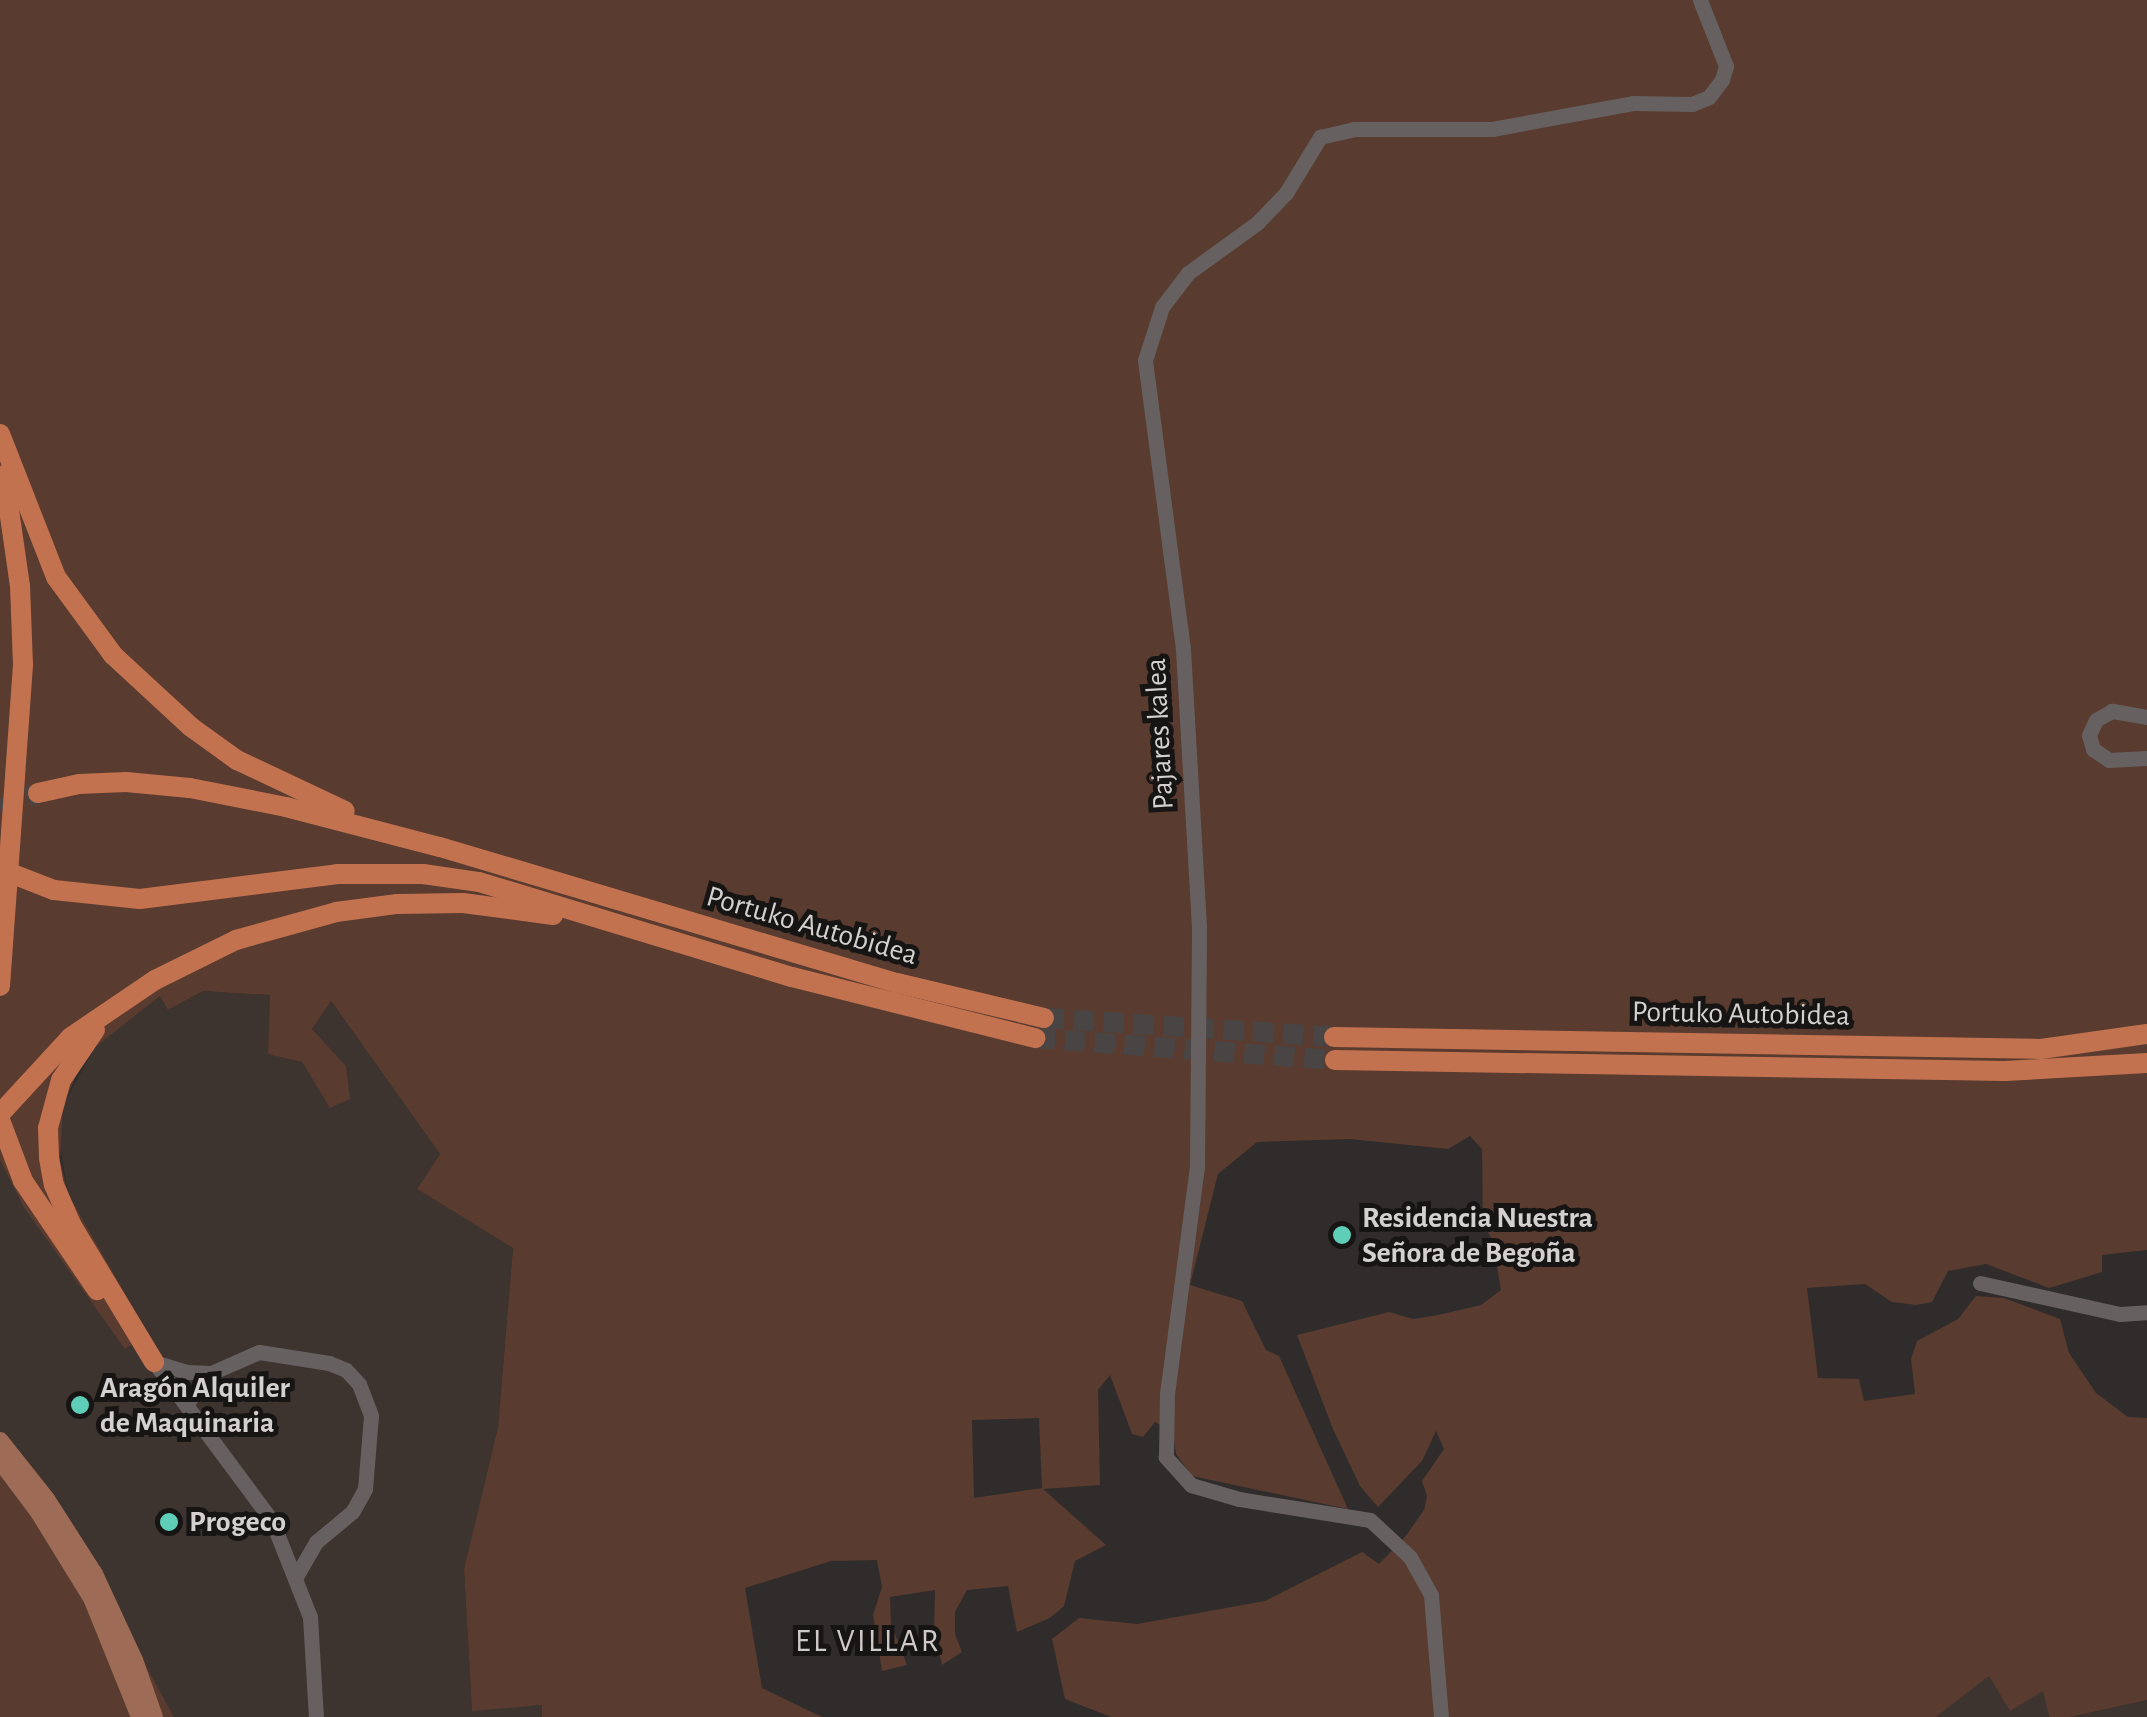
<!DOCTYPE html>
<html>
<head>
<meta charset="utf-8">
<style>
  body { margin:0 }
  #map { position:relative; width:2147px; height:1717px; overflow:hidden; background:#302c2b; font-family:"Alegreya Sans",sans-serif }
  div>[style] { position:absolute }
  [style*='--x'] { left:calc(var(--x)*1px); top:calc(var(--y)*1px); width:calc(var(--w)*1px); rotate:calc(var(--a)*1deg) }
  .built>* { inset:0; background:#3d332f }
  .green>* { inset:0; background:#593b2f }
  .highway-tunnel>* { height:20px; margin-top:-10px; transform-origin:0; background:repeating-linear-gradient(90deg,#484544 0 20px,transparent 0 30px) }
  .minor>* { height:15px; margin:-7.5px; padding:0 7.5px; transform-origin:7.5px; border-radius:7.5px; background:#666160 }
  .major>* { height:18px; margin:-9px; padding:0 9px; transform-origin:9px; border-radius:9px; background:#9e6b56 }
  .highway>* { height:20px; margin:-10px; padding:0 10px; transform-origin:10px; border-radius:10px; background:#c3724f }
  .dots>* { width:28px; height:28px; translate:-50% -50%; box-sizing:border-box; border:5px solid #171514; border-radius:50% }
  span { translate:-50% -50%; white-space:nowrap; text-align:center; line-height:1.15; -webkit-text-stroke:10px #171514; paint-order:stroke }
  .street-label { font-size:30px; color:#d3d0cf }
  .poi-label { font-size:30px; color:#d3d0cf; font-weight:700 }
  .left { translate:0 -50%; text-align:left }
  .neighbourhood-label { font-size:32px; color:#cfcac8; letter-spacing:2.5px }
</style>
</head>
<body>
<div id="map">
  <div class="built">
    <i style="clip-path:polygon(203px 991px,270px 995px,293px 1058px,302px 1062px,331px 1108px,346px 1066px,312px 1029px,330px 1000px,440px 1154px,417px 1189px,513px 1248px,498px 1427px,464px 1569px,472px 1710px,542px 1705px,542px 1717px,174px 1717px,138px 1651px,0 1433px,0 1160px,24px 1208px,126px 1349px,100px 1253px,68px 1194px,59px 1139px,63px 1106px,94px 1048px,126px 1020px,161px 995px,168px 1010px)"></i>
    <i style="clip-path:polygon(1989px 1675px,2043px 1690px,2049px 1717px,1936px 1717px)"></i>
    <i style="clip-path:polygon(2147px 1700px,2147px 1717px,2070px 1717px)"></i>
  </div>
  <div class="green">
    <i style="clip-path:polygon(evenodd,0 0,2147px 0,2147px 1250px,2102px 1255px,2102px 1272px,2049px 1288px,1986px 1264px,1948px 1271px,1932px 1302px,1916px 1305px,1892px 1302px,1865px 1284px,1807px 1288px,1818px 1378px,1859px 1379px,1864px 1401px,1915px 1394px,1911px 1359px,1917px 1341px,1958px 1319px,1976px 1296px,2004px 1298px,2060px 1319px,2069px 1353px,2096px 1393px,2128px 1417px,2147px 1418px,2147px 1700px,2070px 1717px,2049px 1717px,2043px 1691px,2010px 1711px,1989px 1676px,1936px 1717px,1111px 1717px,1065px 1699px,1052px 1639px,1079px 1618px,1137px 1624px,1265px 1601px,1362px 1552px,1379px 1564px,1405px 1537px,1424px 1510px,1427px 1496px,1422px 1481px,1444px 1449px,1436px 1431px,1422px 1461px,1378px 1507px,1360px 1486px,1333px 1429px,1297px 1335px,1389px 1312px,1413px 1319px,1438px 1315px,1481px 1305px,1501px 1290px,1493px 1242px,1483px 1222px,1482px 1149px,1470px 1136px,1448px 1149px,1350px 1139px,1257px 1142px,1218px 1174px,1190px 1285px,1242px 1301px,1266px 1350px,1279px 1356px,1348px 1509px,1192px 1476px,1176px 1454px,1173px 1432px,1155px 1422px,1143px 1437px,1132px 1434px,1110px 1375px,1098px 1390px,1100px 1485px,1043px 1489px,1106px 1545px,1075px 1561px,1064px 1606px,1050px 1618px,1017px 1632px,1008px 1586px,967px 1590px,955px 1612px,955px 1634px,962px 1652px,942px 1665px,934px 1631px,935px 1590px,890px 1597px,891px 1624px,907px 1665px,882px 1671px,873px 1615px,882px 1587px,877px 1560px,831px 1561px,745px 1588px,762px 1688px,822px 1717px,542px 1717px,542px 1705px,472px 1711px,464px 1569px,498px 1427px,513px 1248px,417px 1189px,440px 1154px,331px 1001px,312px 1029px,346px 1066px,350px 1099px,330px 1108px,302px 1062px,268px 1054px,270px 995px,203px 991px,168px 1010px,160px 996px,94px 1048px,76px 1076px,63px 1106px,60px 1160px,68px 1194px,148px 1334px,125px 1349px,24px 1208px,0 1160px,0 0,1039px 1418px,1042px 1488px,974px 1498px,972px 1420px,1039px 1418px)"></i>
    <i style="clip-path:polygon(0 1433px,138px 1651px,174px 1717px,0 1717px)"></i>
  </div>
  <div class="highway-tunnel">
    <i style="--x:0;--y:810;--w:42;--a:-24.1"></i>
    <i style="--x:1044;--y:1018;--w:291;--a:3.7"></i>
    <i style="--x:1035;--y:1038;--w:301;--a:4.2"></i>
  </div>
  <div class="minor">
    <i style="--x:2147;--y:717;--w:36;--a:-170"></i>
    <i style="--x:2112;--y:711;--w:18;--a:151"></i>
    <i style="--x:2096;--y:720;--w:17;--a:115"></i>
    <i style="--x:2089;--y:735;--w:15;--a:74"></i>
    <i style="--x:2093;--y:749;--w:19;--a:35"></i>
    <i style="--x:2109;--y:760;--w:38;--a:-3"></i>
    <i style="--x:1980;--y:1283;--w:143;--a:12.5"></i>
    <i style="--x:2120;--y:1314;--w:27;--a:-4"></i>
    <i style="--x:154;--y:1362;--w:198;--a:53.4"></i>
    <i style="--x:272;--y:1521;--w:103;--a:68.4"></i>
    <i style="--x:310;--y:1617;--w:100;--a:86.6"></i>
    <i style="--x:154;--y:1362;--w:34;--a:17"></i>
    <i style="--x:186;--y:1372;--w:25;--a:2"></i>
    <i style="--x:186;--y:1404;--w:40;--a:-51"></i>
    <i style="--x:211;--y:1373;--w:52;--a:-23.6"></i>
    <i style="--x:259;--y:1352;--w:71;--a:8.9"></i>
    <i style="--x:329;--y:1363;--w:18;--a:22"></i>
    <i style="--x:346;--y:1370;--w:19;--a:47"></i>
    <i style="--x:359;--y:1384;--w:34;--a:69"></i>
    <i style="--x:371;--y:1416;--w:73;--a:94.7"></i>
    <i style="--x:365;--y:1489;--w:26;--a:119"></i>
    <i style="--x:352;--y:1512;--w:47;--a:140.2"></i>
    <i style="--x:316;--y:1542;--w:39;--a:120"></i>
    <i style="--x:1441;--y:1717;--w:122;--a:-94.7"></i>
    <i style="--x:1431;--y:1595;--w:43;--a:-118.9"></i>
    <i style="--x:1410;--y:1557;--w:54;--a:-137.2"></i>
    <i style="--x:1370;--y:1520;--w:133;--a:-170.9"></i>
    <i style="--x:1239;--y:1499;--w:50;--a:-163.7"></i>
    <i style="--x:1191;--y:1485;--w:38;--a:-132"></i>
    <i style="--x:1166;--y:1457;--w:63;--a:-89.1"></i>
    <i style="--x:1167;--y:1394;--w:231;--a:-82.5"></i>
    <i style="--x:1197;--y:1165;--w:238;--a:-89.5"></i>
    <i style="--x:1199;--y:927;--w:278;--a:-93.3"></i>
    <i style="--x:1183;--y:649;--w:291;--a:-97.5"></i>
    <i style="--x:1145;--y:360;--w:56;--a:-72.2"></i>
    <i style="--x:1162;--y:307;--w:43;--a:-52.6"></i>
    <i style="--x:1188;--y:273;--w:85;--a:-35.9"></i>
    <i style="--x:1257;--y:223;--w:42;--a:-46"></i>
    <i style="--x:1286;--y:193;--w:66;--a:-58.7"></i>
    <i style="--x:1320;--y:137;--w:35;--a:-13"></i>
    <i style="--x:1354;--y:129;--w:138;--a:0"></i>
    <i style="--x:1492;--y:129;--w:143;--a:-10.4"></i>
    <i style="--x:1633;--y:103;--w:59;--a:1"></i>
    <i style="--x:1692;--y:104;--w:18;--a:-22"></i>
    <i style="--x:1709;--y:97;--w:21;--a:-53"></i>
    <i style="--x:1722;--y:80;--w:15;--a:-74"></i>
    <i style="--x:1726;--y:66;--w:71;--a:-111.5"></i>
  </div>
  <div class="major">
    <i style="--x:0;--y:1441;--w:74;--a:51.6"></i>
    <i style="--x:46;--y:1499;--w:89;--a:57.4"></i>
    <i style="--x:94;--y:1574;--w:95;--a:65.1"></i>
    <i style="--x:134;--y:1660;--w:60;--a:70.7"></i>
    <i style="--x:0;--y:1460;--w:65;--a:53.1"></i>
    <i style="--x:39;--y:1512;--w:101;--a:58.4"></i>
    <i style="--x:92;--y:1598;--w:128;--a:68"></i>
  </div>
  <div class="highway">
    <i style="--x:0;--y:434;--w:154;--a:68.6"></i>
    <i style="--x:56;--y:577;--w:97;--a:53.8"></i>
    <i style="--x:113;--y:655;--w:106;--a:42.7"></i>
    <i style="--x:191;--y:727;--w:57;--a:35.7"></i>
    <i style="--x:237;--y:760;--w:119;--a:25.3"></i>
    <i style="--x:38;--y:793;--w:42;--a:-12.4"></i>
    <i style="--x:79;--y:784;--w:47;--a:-2.4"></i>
    <i style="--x:126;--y:782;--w:64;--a:5.4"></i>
    <i style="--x:190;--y:788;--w:98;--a:11.2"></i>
    <i style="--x:286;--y:807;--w:159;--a:14.6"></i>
    <i style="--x:440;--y:847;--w:477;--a:16.6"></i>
    <i style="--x:897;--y:983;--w:151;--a:13.4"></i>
    <i style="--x:0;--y:869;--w:58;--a:21.3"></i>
    <i style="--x:54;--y:890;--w:86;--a:6"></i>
    <i style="--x:140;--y:899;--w:199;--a:-7.2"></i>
    <i style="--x:337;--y:874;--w:86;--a:0"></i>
    <i style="--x:423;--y:874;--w:57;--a:8.1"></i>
    <i style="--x:479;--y:882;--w:327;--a:16.9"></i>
    <i style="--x:792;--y:977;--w:251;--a:14.1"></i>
    <i style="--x:0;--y:986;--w:323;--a:-85.9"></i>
    <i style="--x:23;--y:664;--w:78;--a:-92.2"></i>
    <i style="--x:20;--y:586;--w:112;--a:-98.2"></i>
    <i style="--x:95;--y:1030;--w:60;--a:124.2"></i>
    <i style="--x:61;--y:1080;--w:50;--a:105.2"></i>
    <i style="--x:48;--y:1128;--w:30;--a:88"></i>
    <i style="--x:49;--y:1158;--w:27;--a:80"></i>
    <i style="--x:54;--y:1185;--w:45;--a:66.3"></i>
    <i style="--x:72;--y:1226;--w:159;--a:58.9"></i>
    <i style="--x:1334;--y:1037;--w:707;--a:0.97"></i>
    <i style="--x:2041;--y:1049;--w:107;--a:-8.1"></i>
    <i style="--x:1335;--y:1060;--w:670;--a:0.94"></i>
    <i style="--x:2005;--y:1071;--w:142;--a:-3.2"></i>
    <i style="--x:0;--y:1114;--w:105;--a:-47.3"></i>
    <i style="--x:71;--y:1037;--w:102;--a:-34.2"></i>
    <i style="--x:155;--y:980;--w:90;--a:-26.3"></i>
    <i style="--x:236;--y:940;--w:104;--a:-15.6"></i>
    <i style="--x:336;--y:912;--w:62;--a:-7.5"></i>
    <i style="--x:397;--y:904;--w:66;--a:-0.9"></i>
    <i style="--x:463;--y:903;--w:91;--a:7.6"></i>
    <i style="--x:0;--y:1120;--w:65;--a:69.3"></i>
    <i style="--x:23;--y:1181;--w:132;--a:55.8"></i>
  </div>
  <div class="dots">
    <i style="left:1342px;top:1235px;background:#5eceb8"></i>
    <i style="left:80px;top:1405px;background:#5eceb8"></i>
    <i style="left:169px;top:1522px;background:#5eceb8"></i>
  </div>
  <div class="street-label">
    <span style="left:1160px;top:734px;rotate:-93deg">Pajares kalea</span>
    <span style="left:812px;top:926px;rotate:16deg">Portuko Autobidea</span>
    <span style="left:1741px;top:1014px;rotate:1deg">Portuko Autobidea</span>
  </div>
  <div class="poi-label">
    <span class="left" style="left:1362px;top:1235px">Residencia Nuestra<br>Señora de Begoña</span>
    <span class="left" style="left:100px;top:1405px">Aragón Alquiler<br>de Maquinaria</span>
    <span class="left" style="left:189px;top:1522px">Progeco</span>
  </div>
  <div class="neighbourhood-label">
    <span style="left:868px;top:1641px">EL VILLAR</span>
  </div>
</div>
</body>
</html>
